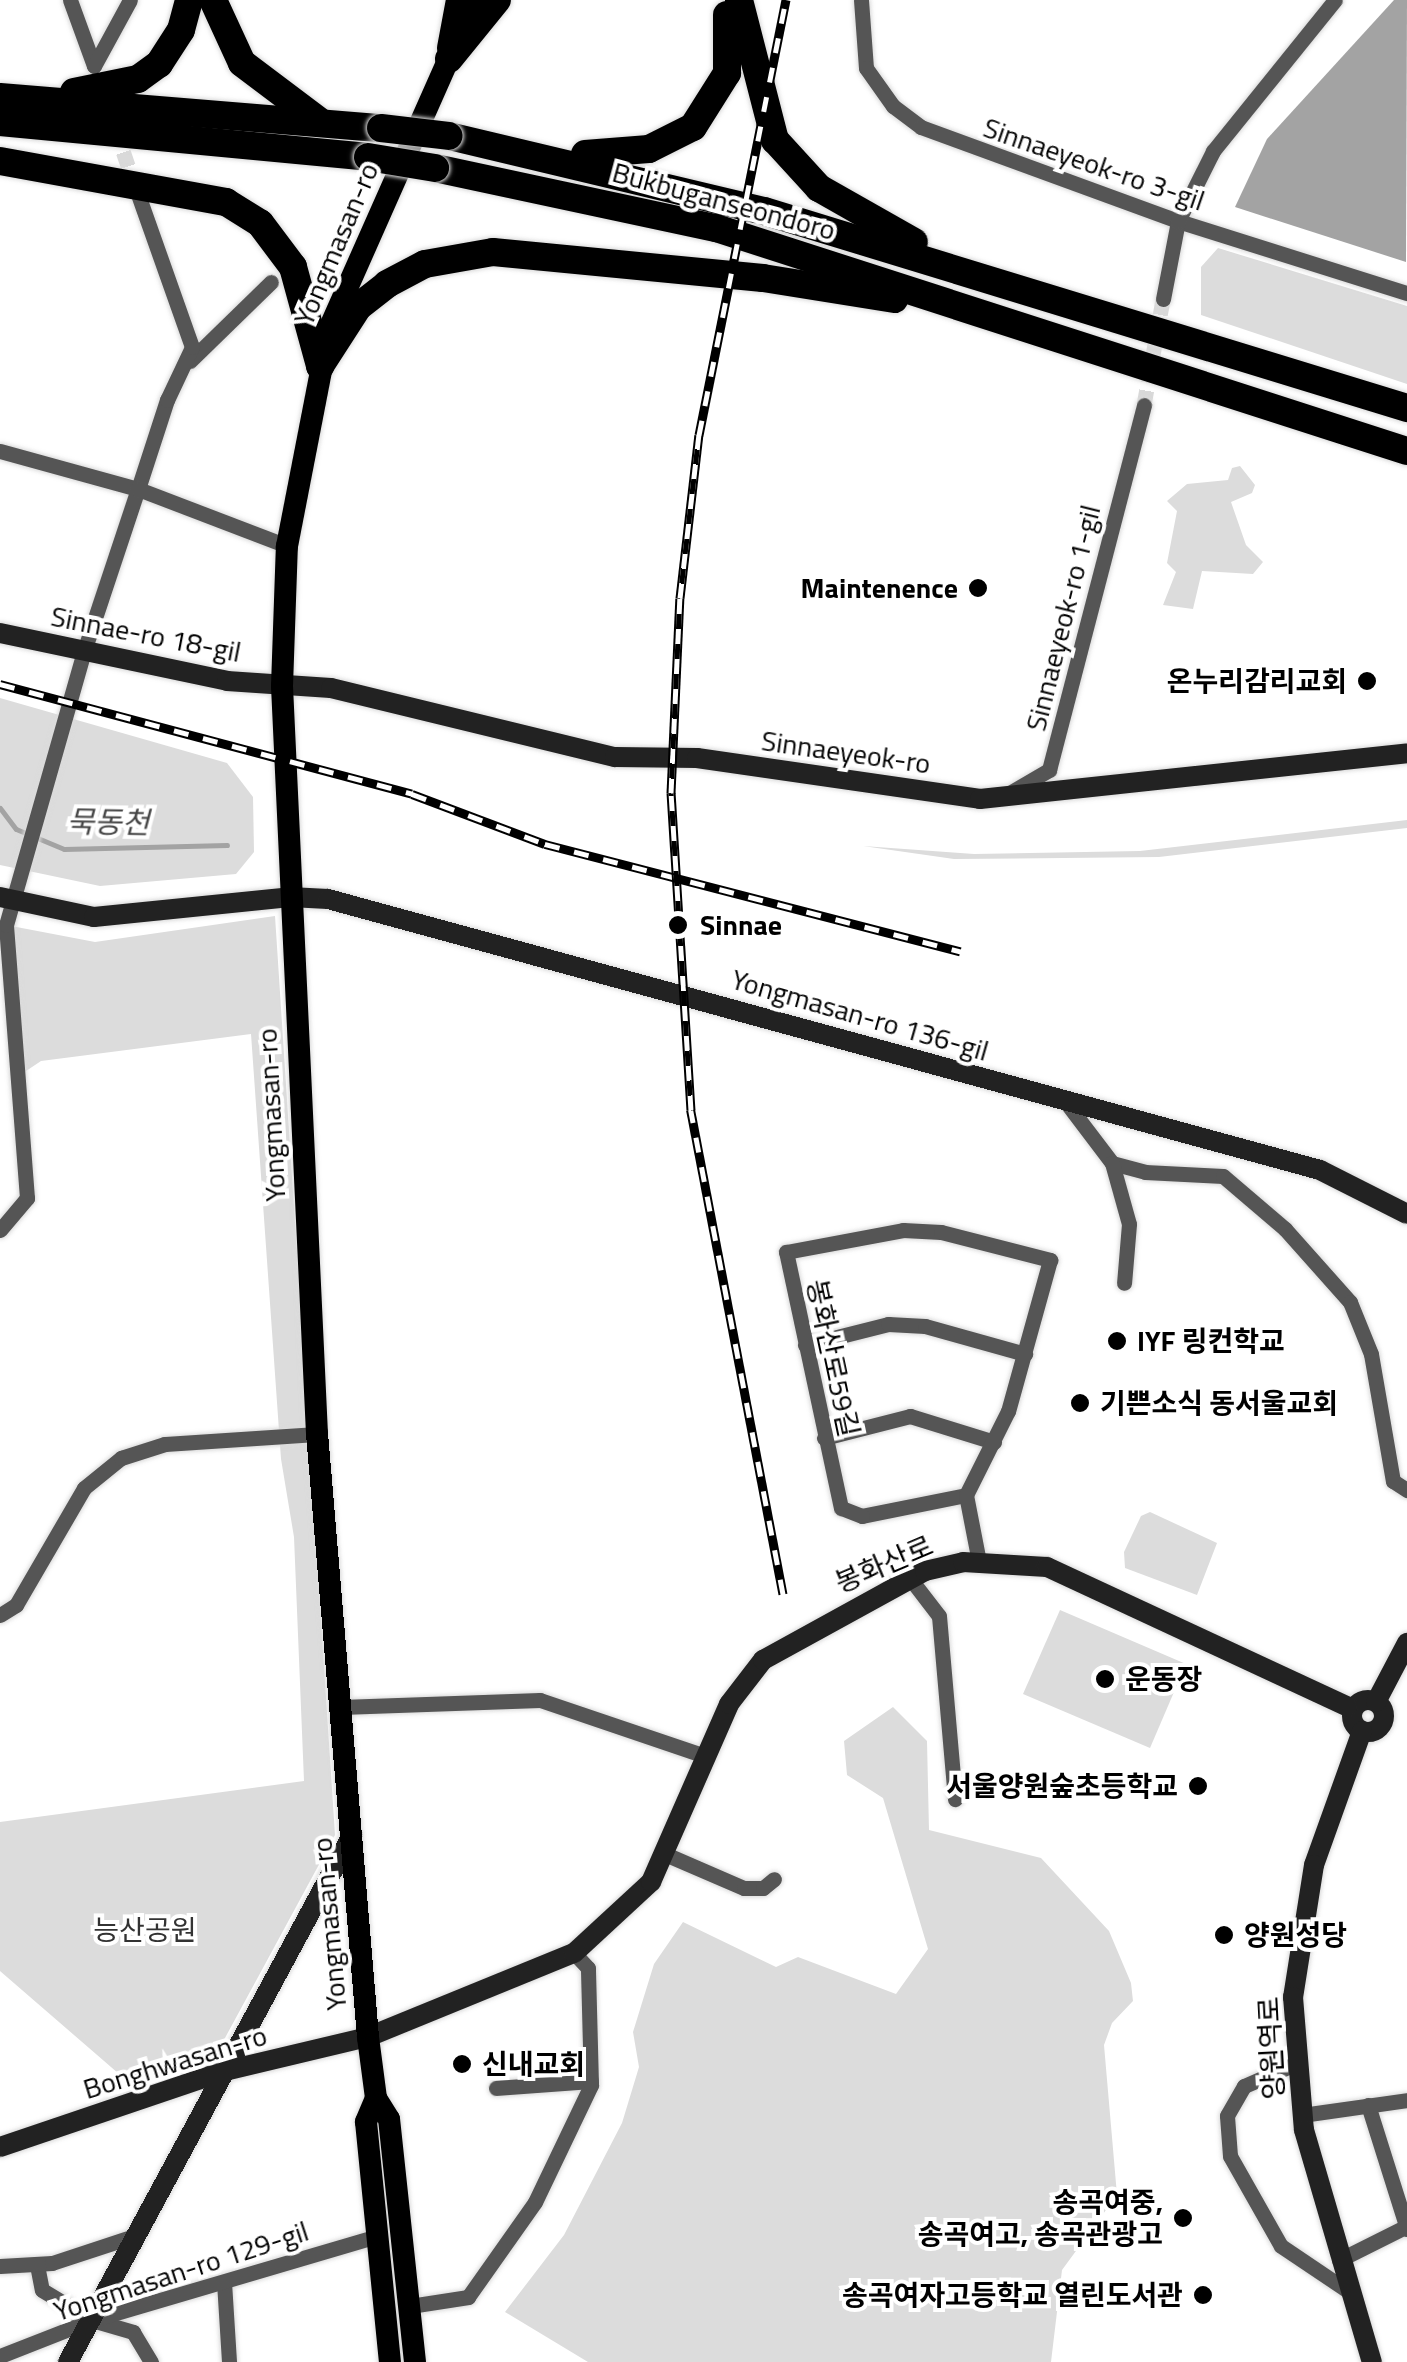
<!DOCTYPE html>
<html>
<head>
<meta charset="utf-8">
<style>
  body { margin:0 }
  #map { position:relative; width:1407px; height:2362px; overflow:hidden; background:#fff; font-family:"Titillium Web","Noto Sans KR",sans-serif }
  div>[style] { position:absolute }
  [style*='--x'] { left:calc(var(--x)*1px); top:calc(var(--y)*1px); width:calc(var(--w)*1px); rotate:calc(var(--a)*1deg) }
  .green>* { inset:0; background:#dcdcdc }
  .water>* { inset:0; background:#a3a3a3 }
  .stream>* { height:5px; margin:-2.5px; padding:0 2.5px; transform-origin:2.5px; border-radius:2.5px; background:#a3a3a3 }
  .street-tunnel>* { height:15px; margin-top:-7.5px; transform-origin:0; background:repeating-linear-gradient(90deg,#d9d9d9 0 15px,transparent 0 23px) }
  .roads { filter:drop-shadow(0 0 2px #dbdbdb) drop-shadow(0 0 2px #dbdbdb) }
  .street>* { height:15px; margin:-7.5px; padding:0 7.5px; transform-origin:7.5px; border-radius:7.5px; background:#555 }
  .secondary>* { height:20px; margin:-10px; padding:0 10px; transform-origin:10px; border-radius:10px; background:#222 }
  .secondary>.ring { margin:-10px; padding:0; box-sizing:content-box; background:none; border:20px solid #222; border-radius:50% }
  .primary>* { height:22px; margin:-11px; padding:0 11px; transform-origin:11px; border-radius:11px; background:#000 }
  .highway>* { height:28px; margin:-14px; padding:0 14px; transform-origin:14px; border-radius:14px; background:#000 }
  .rail>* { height:9px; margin-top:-4.5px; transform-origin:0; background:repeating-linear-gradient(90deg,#fff 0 15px,#000 0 30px); box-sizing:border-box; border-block:2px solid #000 }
  .bridges { filter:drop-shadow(0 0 2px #dbdbdb) drop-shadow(0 0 2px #dbdbdb) }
  .highway-bridge>* { height:28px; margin:-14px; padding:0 14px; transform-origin:14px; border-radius:14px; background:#000 }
  .dots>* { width:28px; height:28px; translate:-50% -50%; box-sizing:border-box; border:5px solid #fff; border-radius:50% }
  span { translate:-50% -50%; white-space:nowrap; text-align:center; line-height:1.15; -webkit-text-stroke:8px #fff; paint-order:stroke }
  .street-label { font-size:28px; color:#000 }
  .poi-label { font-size:28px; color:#000; font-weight:700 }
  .right { translate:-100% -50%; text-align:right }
  .left { translate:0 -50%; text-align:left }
  .park-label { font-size:28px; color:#333 }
  .water-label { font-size:30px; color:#444; font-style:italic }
</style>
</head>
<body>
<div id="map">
  <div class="green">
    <i style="clip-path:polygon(1218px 248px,1407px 306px,1407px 384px,1201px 315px,1201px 267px)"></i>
    <i style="clip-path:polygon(1240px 466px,1255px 485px,1252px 493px,1231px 502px,1246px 545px,1263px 562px,1253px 574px,1202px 571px,1193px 609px,1163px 605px,1176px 572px,1167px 563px,1177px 511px,1167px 501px,1187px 484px,1228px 480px,1232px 468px)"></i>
    <i style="clip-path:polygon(0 698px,227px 763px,253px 797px,254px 852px,236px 874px,100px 886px,0 865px)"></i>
    <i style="clip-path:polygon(1407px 820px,1407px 828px,1159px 857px,954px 859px,863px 846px,974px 854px,1140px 851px)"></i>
    <i style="clip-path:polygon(275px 916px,335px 1835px,219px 2049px,126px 2080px,0 1971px,0 1822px,304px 1781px,294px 1537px,281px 1459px,251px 1034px,41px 1061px,20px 1075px,6px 925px,95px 942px)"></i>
    <i style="clip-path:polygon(1150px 1512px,1217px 1543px,1197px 1595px,1125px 1568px,1124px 1552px,1141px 1516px)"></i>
    <i style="clip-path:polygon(1060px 1610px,1186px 1664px,1150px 1748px,1023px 1694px)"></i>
    <i style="clip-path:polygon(893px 1707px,927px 1741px,929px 1830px,1041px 1858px,1109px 1931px,1131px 1983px,1133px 2001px,1112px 2023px,1104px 2045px,1117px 2195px,1062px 2270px,1051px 2362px,588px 2362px,505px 2312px,564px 2235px,622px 2123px,639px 2067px,633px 2032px,654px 1964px,683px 1922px,776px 1967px,798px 1957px,896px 1994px,928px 1949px,883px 1798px,847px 1775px,844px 1741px)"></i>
  </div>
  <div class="water">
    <i style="clip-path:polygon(1394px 0,1407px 0,1406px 262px,1235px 207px,1267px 139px)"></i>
  </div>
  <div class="stream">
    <i style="--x:0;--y:808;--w:26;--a:53"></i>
    <i style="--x:16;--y:829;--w:52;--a:22.6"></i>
    <i style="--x:64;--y:849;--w:163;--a:-1.4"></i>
  </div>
  <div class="street-tunnel">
    <i style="--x:116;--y:130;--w:62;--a:71.3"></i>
    <i style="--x:1144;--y:405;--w:108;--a:-79.8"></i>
  </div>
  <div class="roads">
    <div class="street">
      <i style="--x:70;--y:0;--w:70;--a:70"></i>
      <i style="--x:861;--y:0;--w:68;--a:85.8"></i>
      <i style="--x:866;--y:68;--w:47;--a:54.6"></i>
      <i style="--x:893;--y:106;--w:35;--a:37"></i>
      <i style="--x:921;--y:127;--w:274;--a:20.1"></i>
      <i style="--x:1178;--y:221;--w:240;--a:17.5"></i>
      <i style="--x:94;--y:66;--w:75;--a:-61.4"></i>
      <i style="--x:1163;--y:299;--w:79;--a:-79.1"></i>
      <i style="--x:1178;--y:221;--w:78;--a:-63.4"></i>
      <i style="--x:1213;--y:151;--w:194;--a:-51.1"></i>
      <i style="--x:190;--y:361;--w:113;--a:-44.3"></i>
      <i style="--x:0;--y:451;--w:143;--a:15.4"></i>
      <i style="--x:138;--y:489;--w:94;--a:-72"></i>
      <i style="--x:167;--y:400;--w:59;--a:-64.7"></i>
      <i style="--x:192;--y:347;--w:159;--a:-109.5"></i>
      <i style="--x:1013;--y:791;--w:42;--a:-30.3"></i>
      <i style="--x:1049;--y:770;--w:377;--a:-75.4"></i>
      <i style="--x:1065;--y:1101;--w:78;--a:52.8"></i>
      <i style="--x:1112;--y:1163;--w:34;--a:15"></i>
      <i style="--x:1145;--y:1172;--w:78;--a:2.9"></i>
      <i style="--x:1223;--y:1176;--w:82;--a:40.5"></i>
      <i style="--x:1285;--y:1229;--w:98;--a:48.3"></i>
      <i style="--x:1350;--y:1302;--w:56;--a:68"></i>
      <i style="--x:1371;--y:1354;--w:129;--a:80.2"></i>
      <i style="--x:1393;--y:1481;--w:17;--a:33"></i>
      <i style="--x:1112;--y:1163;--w:63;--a:74.4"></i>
      <i style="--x:1129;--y:1224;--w:59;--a:94.8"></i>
      <i style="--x:0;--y:1230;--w:42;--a:-49.8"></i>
      <i style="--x:27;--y:1198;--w:274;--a:-94.4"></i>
      <i style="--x:6;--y:925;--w:288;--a:-74.1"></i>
      <i style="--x:85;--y:648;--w:168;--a:-71.6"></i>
      <i style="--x:138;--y:489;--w:160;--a:20.9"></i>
      <i style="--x:805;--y:1345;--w:86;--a:-14.2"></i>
      <i style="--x:888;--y:1324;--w:37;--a:3"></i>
      <i style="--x:925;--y:1326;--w:104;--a:15.6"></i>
      <i style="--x:824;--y:1438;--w:89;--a:-14.3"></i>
      <i style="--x:910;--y:1416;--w:88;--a:17.2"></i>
      <i style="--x:966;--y:1495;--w:106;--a:168.6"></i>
      <i style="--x:862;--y:1516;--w:22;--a:-159"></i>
      <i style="--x:841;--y:1508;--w:262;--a:-102.1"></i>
      <i style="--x:786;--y:1252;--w:119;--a:-10.6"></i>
      <i style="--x:903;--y:1230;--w:38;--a:3"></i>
      <i style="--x:941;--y:1232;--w:113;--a:14.4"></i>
      <i style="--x:1050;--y:1260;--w:157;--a:105.5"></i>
      <i style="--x:1008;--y:1411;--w:94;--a:116.6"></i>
      <i style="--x:966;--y:1495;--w:68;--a:79"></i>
      <i style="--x:909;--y:1577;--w:49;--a:52.4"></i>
      <i style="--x:939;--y:1616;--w:184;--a:85"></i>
      <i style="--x:0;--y:1615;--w:19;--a:-32"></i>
      <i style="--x:16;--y:1605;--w:135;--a:-59.8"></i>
      <i style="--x:84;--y:1488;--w:48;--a:-39"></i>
      <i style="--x:121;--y:1458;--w:46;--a:-17.7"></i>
      <i style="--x:165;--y:1444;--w:152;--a:-3.8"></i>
      <i style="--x:341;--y:1707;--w:199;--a:-2"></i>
      <i style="--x:540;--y:1700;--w:174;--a:18.7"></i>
      <i style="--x:665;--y:1854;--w:86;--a:23.3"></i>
      <i style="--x:744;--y:1888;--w:19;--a:0"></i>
      <i style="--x:763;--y:1888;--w:14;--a:-39"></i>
      <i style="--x:1297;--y:2063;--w:58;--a:156.5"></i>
      <i style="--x:1244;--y:2086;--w:34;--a:120"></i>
      <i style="--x:1227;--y:2116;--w:40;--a:85.7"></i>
      <i style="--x:1230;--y:2156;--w:103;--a:60.5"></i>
      <i style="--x:1281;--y:2246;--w:81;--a:33.9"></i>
      <i style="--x:496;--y:2088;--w:95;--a:-4.2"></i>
      <i style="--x:1368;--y:2105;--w:130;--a:72.5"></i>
      <i style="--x:1302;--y:2115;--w:106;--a:-8.1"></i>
      <i style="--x:1339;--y:2260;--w:76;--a:-26.6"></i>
      <i style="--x:37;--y:2265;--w:25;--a:79"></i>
      <i style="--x:42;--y:2290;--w:58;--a:31"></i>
      <i style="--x:92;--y:2320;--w:43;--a:16.3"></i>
      <i style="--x:133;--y:2332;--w:35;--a:59"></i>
      <i style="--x:0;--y:2266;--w:52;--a:-3.3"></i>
      <i style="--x:52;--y:2263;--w:86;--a:-18.2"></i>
      <i style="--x:224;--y:2282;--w:80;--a:86.4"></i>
      <i style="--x:410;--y:2306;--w:59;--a:-8.8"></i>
      <i style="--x:468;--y:2297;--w:116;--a:-54.8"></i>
      <i style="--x:535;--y:2202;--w:130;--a:-64.4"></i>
      <i style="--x:591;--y:2085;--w:117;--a:-91.5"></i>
      <i style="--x:588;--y:1968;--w:21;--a:-133"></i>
      <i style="--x:0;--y:2356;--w:99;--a:-21.4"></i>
      <i style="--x:92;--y:2320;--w:297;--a:-16.4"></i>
    </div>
    <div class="secondary">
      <i style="--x:0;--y:633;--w:232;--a:11.9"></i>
      <i style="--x:227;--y:681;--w:104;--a:3.9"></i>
      <i style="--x:331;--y:688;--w:292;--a:13.7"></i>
      <i style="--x:615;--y:757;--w:82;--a:0.7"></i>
      <i style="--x:697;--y:758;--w:286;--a:8.2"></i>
      <i style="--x:980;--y:799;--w:429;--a:-6.1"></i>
      <i style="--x:0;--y:897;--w:96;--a:12"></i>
      <i style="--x:94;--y:917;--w:197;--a:-5.8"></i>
      <i style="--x:290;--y:897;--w:38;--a:3"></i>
      <i style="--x:328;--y:899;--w:1028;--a:15.28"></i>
      <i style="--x:1320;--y:1170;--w:97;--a:26.8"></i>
      <i class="ring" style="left:1352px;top:1700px;width:12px;height:12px"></i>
      <i style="--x:1376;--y:1702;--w:67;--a:-62.3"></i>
      <i style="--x:1362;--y:1731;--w:142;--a:109.7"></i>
      <i style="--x:1314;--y:1865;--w:134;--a:99"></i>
      <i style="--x:1293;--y:1997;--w:133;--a:85.3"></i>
      <i style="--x:1304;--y:2130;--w:242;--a:73.7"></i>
      <i style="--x:0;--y:2147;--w:237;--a:-18.7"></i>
      <i style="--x:225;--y:2071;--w:147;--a:-13.4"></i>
      <i style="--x:368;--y:2037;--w:222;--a:-22.2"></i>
      <i style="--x:574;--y:1953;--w:105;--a:-42.7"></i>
      <i style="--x:651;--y:1882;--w:194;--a:-66.3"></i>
      <i style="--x:729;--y:1704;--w:56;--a:-52.3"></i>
      <i style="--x:763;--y:1660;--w:185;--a:-28.8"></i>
      <i style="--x:925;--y:1571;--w:39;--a:-13"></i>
      <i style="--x:963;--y:1562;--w:84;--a:3.4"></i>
      <i style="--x:1047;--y:1567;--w:331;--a:24.9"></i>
      <i style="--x:68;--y:2362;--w:599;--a:-61.68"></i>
    </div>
    <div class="primary">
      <i style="--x:376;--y:2098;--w:26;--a:113"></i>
      <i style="--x:366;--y:2122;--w:241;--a:84.3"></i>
      <i style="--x:415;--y:2362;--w:244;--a:-96.1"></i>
      <i style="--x:389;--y:2119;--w:25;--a:-122"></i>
      <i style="--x:376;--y:2098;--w:62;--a:-97.5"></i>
      <i style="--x:368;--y:2037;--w:605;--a:-94.83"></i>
      <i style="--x:317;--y:1434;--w:749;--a:-92.68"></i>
      <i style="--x:282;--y:686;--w:140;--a:-88"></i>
      <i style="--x:287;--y:546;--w:221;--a:-79"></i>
      <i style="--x:329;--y:329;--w:360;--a:-66.1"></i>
    </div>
    <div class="highway">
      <i style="--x:213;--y:0;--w:69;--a:65.3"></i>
      <i style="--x:242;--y:63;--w:96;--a:37"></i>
      <i style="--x:739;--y:0;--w:145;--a:75.6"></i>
      <i style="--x:775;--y:140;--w:65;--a:47.5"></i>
      <i style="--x:819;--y:188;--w:109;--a:29.6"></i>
      <i style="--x:451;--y:48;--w:49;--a:-79.4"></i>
      <i style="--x:449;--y:59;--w:76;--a:-50.9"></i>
      <i style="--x:74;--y:92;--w:65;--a:-11.5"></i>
      <i style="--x:138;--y:79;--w:26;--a:-36"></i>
      <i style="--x:159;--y:64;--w:40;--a:-57.1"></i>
      <i style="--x:181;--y:30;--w:31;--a:-75"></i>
      <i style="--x:0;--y:97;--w:382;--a:4.7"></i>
      <i style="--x:0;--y:122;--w:370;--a:5.4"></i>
      <i style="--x:449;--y:136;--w:324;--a:13.4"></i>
      <i style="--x:764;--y:211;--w:673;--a:17.03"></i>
      <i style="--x:585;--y:154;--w:64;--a:-4.5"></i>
      <i style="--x:649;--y:149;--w:49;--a:-26.6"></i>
      <i style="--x:693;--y:127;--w:64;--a:-57.8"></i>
      <i style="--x:727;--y:73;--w:58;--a:-90"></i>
      <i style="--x:0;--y:161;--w:230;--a:10.3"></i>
      <i style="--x:226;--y:202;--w:40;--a:32"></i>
      <i style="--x:260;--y:223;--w:55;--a:53.1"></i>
      <i style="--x:293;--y:267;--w:103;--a:74.7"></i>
      <i style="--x:435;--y:168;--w:287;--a:12.1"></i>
      <i style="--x:716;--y:228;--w:726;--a:17.89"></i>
      <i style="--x:320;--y:366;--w:70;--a:-57.2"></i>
      <i style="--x:358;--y:307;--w:37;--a:-38"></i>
      <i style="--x:387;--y:284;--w:43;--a:-27.8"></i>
      <i style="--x:425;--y:264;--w:69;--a:-10"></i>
      <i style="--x:493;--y:252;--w:271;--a:5.5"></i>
      <i style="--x:763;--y:278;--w:133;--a:9.1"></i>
    </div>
  </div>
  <div class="rail">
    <i style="--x:0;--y:684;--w:426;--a:14.9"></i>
    <i style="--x:412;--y:794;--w:142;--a:20.6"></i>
    <i style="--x:545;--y:844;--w:429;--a:14.5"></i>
    <i style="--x:783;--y:1594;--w:493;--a:-100.8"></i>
    <i style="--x:691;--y:1110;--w:318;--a:-93.6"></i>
    <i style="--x:671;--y:793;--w:195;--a:-87.4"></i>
    <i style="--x:680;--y:598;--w:164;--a:-83.4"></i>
    <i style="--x:699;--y:435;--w:444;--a:-78.7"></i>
  </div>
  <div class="bridges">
    <div class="highway-bridge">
      <i style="--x:381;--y:128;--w:68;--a:6.7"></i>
      <i style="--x:368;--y:157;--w:68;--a:9.3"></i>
    </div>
  </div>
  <div class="dots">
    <i style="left:978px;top:588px;background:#000"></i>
    <i style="left:1367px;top:681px;background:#000"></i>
    <i style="left:678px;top:925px;background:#000"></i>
    <i style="left:1117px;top:1341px;background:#000"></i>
    <i style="left:1080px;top:1403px;background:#000"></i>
    <i style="left:1105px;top:1679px;background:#000"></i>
    <i style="left:1198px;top:1786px;background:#000"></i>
    <i style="left:1224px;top:1935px;background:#000"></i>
    <i style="left:462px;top:2064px;background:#000"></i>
    <i style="left:1183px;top:2218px;background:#000"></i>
    <i style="left:1203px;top:2295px;background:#000"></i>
  </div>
  <div class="street-label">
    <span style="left:1094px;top:164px;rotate:19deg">Sinnaeyeok-ro 3-gil</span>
    <span style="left:724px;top:201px;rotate:15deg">Bukbuganseondoro</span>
    <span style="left:336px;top:244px;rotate:-67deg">Yongmasan-ro</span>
    <span style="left:1063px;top:618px;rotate:-76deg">Sinnaeyeok-ro 1-gil</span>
    <span style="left:146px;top:634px;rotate:11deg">Sinnae-ro 18-gil</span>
    <span style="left:846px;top:752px;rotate:8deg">Sinnaeyeok-ro</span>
    <span style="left:860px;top:1015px;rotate:16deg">Yongmasan-ro 136-gil</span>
    <span style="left:271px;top:1115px;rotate:-93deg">Yongmasan-ro</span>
    <span style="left:833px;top:1358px;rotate:78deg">봉화산로59길</span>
    <span style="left:884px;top:1564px;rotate:-23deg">봉화산로</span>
    <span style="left:329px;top:1924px;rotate:-95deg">Yongmasan-ro</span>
    <span style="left:1271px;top:2048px;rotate:-93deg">양원역로</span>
    <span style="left:175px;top:2062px;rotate:-17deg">Bonghwasan-ro</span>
    <span style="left:181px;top:2271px;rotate:-18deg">Yongmasan-ro 129-gil</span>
  </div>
  <div class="poi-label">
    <span class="right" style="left:958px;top:588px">Maintenence</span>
    <span class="right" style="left:1347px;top:681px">온누리감리교회</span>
    <span class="left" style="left:700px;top:925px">Sinnae</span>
    <span class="left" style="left:1137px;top:1341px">IYF 링컨학교</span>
    <span class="left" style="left:1100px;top:1403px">기쁜소식 동서울교회</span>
    <span class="left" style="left:1125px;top:1679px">운동장</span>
    <span class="right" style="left:1178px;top:1786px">서울양원숲초등학교</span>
    <span class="left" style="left:1244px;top:1935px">양원성당</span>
    <span class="left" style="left:482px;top:2064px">신내교회</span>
    <span class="right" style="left:1163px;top:2218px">송곡여중,<br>송곡여고, 송곡관광고</span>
    <span class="right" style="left:1183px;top:2295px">송곡여자고등학교 열린도서관</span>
  </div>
  <div class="park-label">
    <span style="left:145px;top:1930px">능산공원</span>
  </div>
  <div class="water-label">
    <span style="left:108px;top:822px;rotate:1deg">묵동천</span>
  </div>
</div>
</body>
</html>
